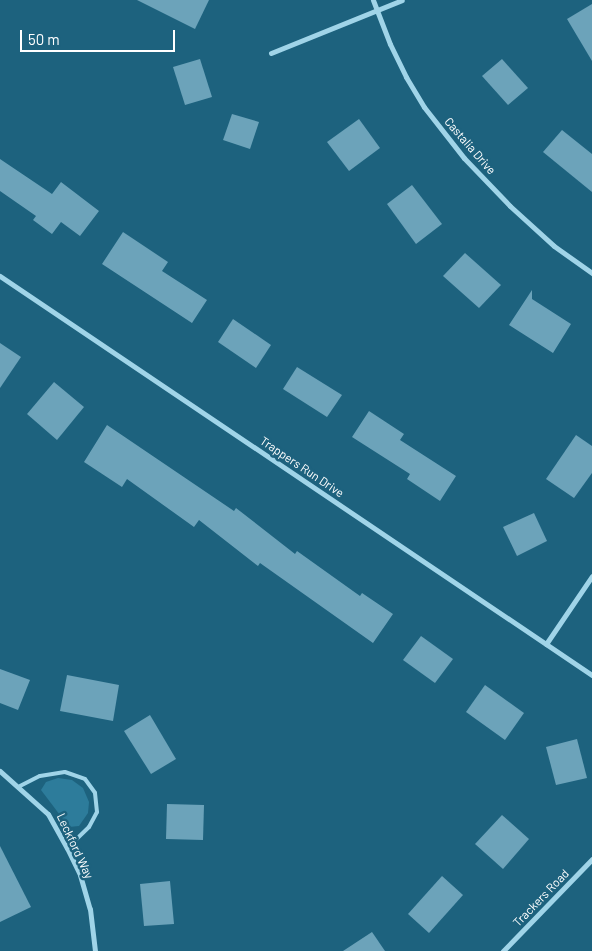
<!DOCTYPE html>
<html>
<head>
<meta charset="utf-8">
<style>
  body { margin:0 }
  #map { position:relative; width:592px; height:951px; overflow:hidden; background:#1d627e; font-family:Barlow,sans-serif }
  div>[style] { position:absolute }
  [style*='--x'] { left:calc(var(--x)*1px); top:calc(var(--y)*1px); width:calc(var(--w)*1px); rotate:calc(var(--a)*1deg) }
  .green>* { inset:0; background:#2d7c9b }
  .building>* { inset:0; background:#6ca3ba }
  .lane>* { height:4px; margin:-2px; padding:0 2px; transform-origin:2px; border-radius:2px; background:#a0d4e8 }
  .street>* { height:5px; margin:-2.5px; padding:0 2.5px; transform-origin:2.5px; border-radius:2.5px; background:#a0d4e8 }
  span { translate:-50% -50%; white-space:nowrap; text-align:center; line-height:1.15; -webkit-text-stroke:5px #1d627e; paint-order:stroke }
  .street-label { font-size:12px; color:#fff }
  .scale { position:absolute; left:20px; top:30px; width:155px; height:22px; box-sizing:border-box; border:2px solid #fff; border-top:0; padding-left:6px; font-size:15px; line-height:18px; white-space:nowrap; color:#fff; -webkit-text-stroke:4px #1d627e; paint-order:stroke }
</style>
</head>
<body>
<div id="map">
  <div class="green">
    <i style="clip-path:polygon(58px 778px,72px 780px,83px 788px,89px 802px,88px 813px,79px 826px,69px 827px,41px 790px,46px 782px)"></i>
  </div>
  <div class="building">
    <i style="clip-path:polygon(137px 0,209px 0,195px 29px)"></i>
    <i style="clip-path:polygon(592px 4px,592px 61px,567px 19px)"></i>
    <i style="clip-path:polygon(200px 59px,212px 97px,185px 105px,173px 67px)"></i>
    <i style="clip-path:polygon(502px 59px,528px 88px,508px 105px,482px 76px)"></i>
    <i style="clip-path:polygon(232px 114px,259px 122px,250px 149px,223px 140px)"></i>
    <i style="clip-path:polygon(359px 119px,380px 148px,349px 171px,327px 142px)"></i>
    <i style="clip-path:polygon(562px 130px,592px 154px,592px 192px,543px 152px)"></i>
    <i style="clip-path:polygon(0 159px,52px 194px,61px 182px,99px 211px,80px 236px,61px 222px,52px 234px,33px 220px,36px 216px,0 191px)"></i>
    <i style="clip-path:polygon(412px 185px,442px 224px,416px 244px,387px 204px)"></i>
    <i style="clip-path:polygon(123px 232px,168px 262px,162px 271px,207px 300px,192px 323px,102px 264px)"></i>
    <i style="clip-path:polygon(465px 253px,501px 285px,479px 308px,443px 276px)"></i>
    <i style="clip-path:polygon(532px 290px,532px 299px,571px 324px,553px 353px,509px 325px)"></i>
    <i style="clip-path:polygon(233px 319px,271px 345px,256px 368px,218px 342px)"></i>
    <i style="clip-path:polygon(0 343px,21px 357px,0 388px)"></i>
    <i style="clip-path:polygon(297px 367px,342px 395px,327px 417px,283px 389px)"></i>
    <i style="clip-path:polygon(54px 382px,84px 407px,57px 440px,27px 414px)"></i>
    <i style="clip-path:polygon(369px 411px,404px 434px,400px 440px,456px 476px,440px 501px,407px 479px,410px 474px,352px 437px)"></i>
    <i style="clip-path:polygon(107px 425px,234px 511px,236px 508px,295px 554px,297px 551px,360px 596px,362px 593px,393px 614px,373px 643px,260px 563px,258px 566px,199px 520px,194px 527px,127px 479px,122px 487px,84px 462px)"></i>
    <i style="clip-path:polygon(576px 435px,592px 446px,592px 473px,574px 498px,546px 479px)"></i>
    <i style="clip-path:polygon(534px 513px,547px 541px,517px 556px,503px 527px)"></i>
    <i style="clip-path:polygon(421px 636px,453px 659px,435px 683px,403px 660px)"></i>
    <i style="clip-path:polygon(0 669px,30px 680px,18px 710px,0 703px)"></i>
    <i style="clip-path:polygon(67px 675px,119px 685px,113px 721px,60px 711px)"></i>
    <i style="clip-path:polygon(485px 685px,524px 713px,505px 740px,466px 712px)"></i>
    <i style="clip-path:polygon(150px 715px,176px 759px,151px 774px,124px 731px)"></i>
    <i style="clip-path:polygon(577px 739px,587px 778px,556px 785px,546px 747px)"></i>
    <i style="clip-path:polygon(167px 804px,204px 805px,203px 840px,166px 839px)"></i>
    <i style="clip-path:polygon(502px 815px,529px 839px,503px 869px,475px 844px)"></i>
    <i style="clip-path:polygon(0 846px,31px 907px,0 922px)"></i>
    <i style="clip-path:polygon(442px 876px,463px 895px,429px 933px,408px 914px)"></i>
    <i style="clip-path:polygon(170px 881px,174px 924px,144px 926px,140px 884px)"></i>
    <i style="clip-path:polygon(372px 932px,385px 951px,343px 951px)"></i>
  </div>
  <div class="lane">
    <i style="--x:20;--y:786;--w:22;--a:-27"></i>
    <i style="--x:40;--y:776;--w:25;--a:-9"></i>
    <i style="--x:65;--y:772;--w:21;--a:19"></i>
    <i style="--x:85;--y:779;--w:17;--a:54"></i>
    <i style="--x:95;--y:793;--w:19;--a:84"></i>
    <i style="--x:97;--y:812;--w:17;--a:118"></i>
    <i style="--x:89;--y:827;--w:30;--a:136"></i>
  </div>
  <div class="street">
    <i style="--x:373;--y:0;--w:47;--a:68.9"></i>
    <i style="--x:390;--y:44;--w:37;--a:64"></i>
    <i style="--x:406;--y:77;--w:35;--a:59"></i>
    <i style="--x:424;--y:107;--w:65;--a:51.9"></i>
    <i style="--x:464;--y:158;--w:66;--a:46.2"></i>
    <i style="--x:510;--y:206;--w:59;--a:42.3"></i>
    <i style="--x:554;--y:246;--w:47;--a:35.4"></i>
    <i style="--x:271;--y:53;--w:141;--a:-22"></i>
    <i style="--x:0;--y:276;--w:714;--a:33.98"></i>
    <i style="--x:546;--y:644;--w:82;--a:-55.9"></i>
    <i style="--x:0;--y:771;--w:64;--a:41.9"></i>
    <i style="--x:48;--y:814;--w:39;--a:61"></i>
    <i style="--x:67;--y:848;--w:30;--a:64"></i>
    <i style="--x:80;--y:875;--w:35;--a:74"></i>
    <i style="--x:90;--y:909;--w:42;--a:83.2"></i>
    <i style="--x:503;--y:951;--w:128;--a:-45.9"></i>
  </div>
  <div class="street-label">
    <span style="left:470px;top:146px;rotate:49deg">Castalia Drive</span>
    <span style="left:302px;top:467px;rotate:34deg">Trappers Run Drive</span>
    <span style="left:75px;top:846px;rotate:65deg">Leckford Way</span>
    <span style="left:541px;top:898px;rotate:-46deg">Trackers Road</span>
  </div>
  <div class="scale">50 m</div>
</div>
</body>
</html>
